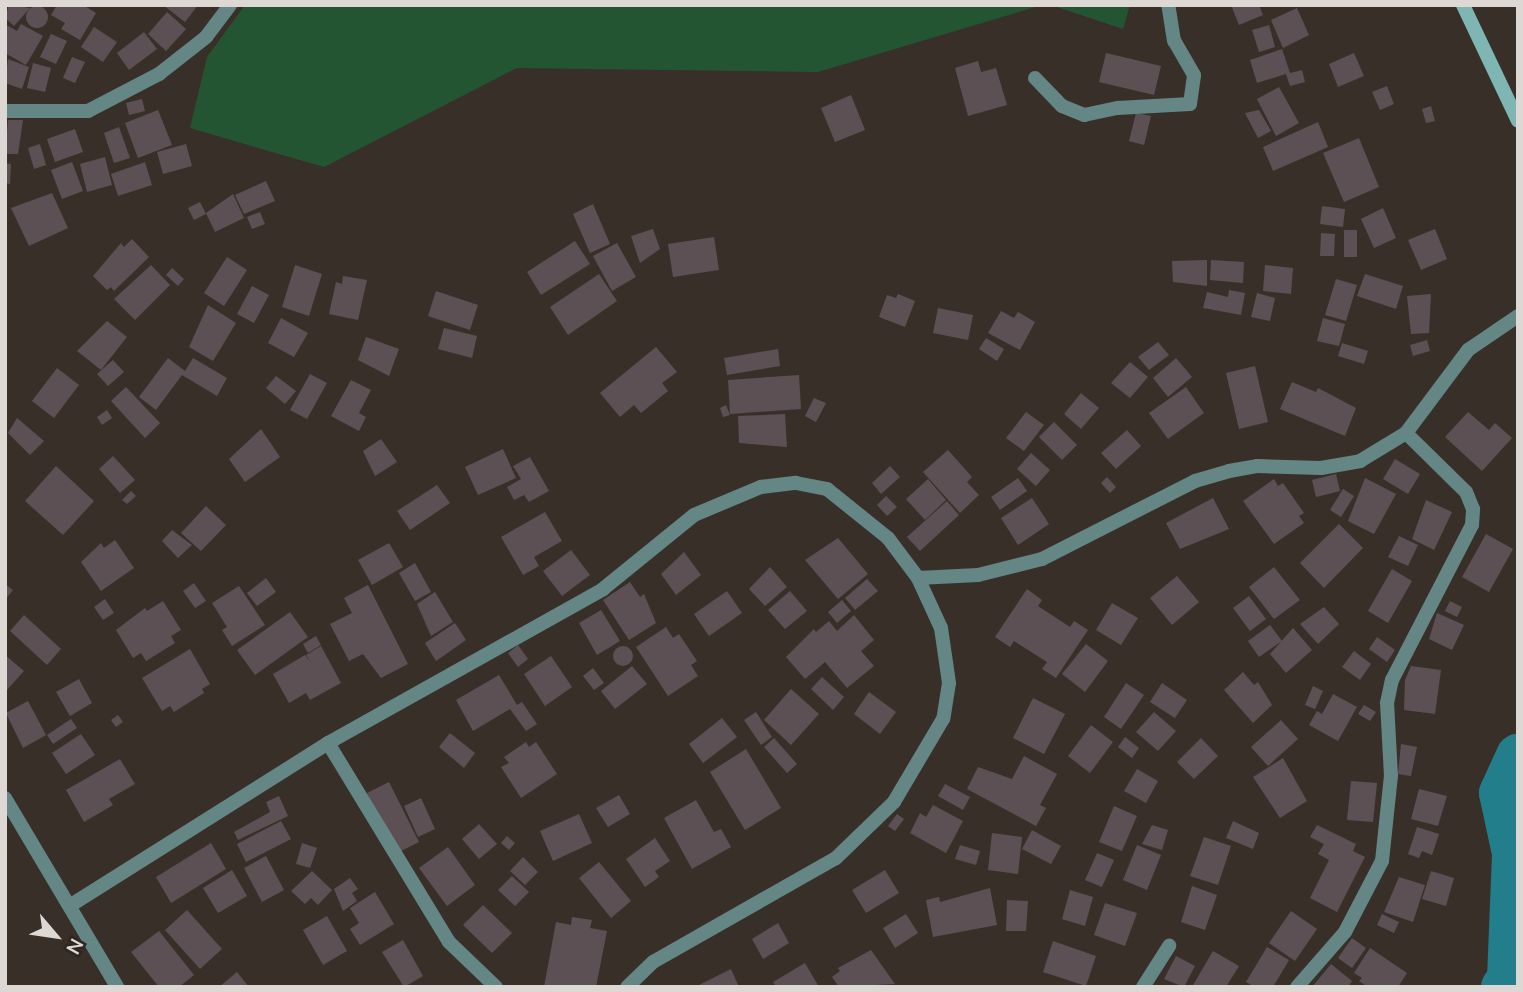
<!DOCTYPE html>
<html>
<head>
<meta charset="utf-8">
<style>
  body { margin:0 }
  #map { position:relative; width:1523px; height:992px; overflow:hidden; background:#383028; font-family:"Nunito Sans",sans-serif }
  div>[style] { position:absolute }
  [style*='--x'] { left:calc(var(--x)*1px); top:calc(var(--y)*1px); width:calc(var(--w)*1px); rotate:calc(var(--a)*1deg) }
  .green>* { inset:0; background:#245532 }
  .river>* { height:44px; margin:-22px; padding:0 22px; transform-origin:22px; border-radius:22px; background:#237e8b }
  .building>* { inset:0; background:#5c5055 }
  .round { border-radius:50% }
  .street>* { height:14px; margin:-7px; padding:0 7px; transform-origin:7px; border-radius:7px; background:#648684 }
  .secondary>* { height:14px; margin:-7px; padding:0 7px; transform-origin:7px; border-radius:7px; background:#7fb5b3 }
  span { translate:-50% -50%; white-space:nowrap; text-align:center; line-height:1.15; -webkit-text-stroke:5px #2e261f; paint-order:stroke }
  .frame { position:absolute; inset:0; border:7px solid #ddd8d3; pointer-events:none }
  .north { position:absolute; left:21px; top:901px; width:70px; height:70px; -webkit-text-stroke:5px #2e261f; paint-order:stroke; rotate:119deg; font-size:19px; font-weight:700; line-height:28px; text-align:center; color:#ddd8d3 }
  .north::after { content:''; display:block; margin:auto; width:24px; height:32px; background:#ddd8d3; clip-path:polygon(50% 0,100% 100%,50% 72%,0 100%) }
</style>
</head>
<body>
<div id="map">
  <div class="green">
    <i style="clip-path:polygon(245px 5px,1042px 5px,818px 72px,517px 68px,324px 167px,190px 128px,207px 57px)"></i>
    <i style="clip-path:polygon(1051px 5px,1130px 5px,1123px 29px)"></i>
  </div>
  <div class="river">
    <i style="--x:1503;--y:987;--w:10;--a:-53"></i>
    <i style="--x:1509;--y:979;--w:126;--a:-87.7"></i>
    <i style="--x:1514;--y:853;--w:61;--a:-102.2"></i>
    <i style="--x:1501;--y:793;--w:41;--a:-65.3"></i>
  </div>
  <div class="building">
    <i style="clip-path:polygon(9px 5px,30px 8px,14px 26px,5px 18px)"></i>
    <i style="clip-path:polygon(57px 5px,83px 5px,96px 13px,80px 40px,61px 29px,65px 23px,51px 15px)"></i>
    <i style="clip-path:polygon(163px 5px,198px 5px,185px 22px)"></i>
    <i style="clip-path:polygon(1231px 5px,1259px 5px,1263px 15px,1239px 25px)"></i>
    <i class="round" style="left:26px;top:6px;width:22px;height:22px"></i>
    <i style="clip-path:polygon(1297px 8px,1309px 35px,1283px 48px,1271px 20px)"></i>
    <i style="clip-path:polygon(167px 12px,186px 29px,166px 51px,148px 34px)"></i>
    <i style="clip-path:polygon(5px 24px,17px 31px,21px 24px,43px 36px,26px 65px,5px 53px)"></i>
    <i style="clip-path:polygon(1269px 25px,1275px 47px,1259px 52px,1252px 30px)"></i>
    <i style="clip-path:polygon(94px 27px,117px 42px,103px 62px,81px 47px)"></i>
    <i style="clip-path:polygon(144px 32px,157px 49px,129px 70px,117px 53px)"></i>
    <i style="clip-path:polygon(51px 34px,67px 41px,56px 64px,40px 57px)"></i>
    <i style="clip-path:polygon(1282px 49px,1290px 73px,1302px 70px,1305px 82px,1290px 86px,1286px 74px,1257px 83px,1250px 60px)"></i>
    <i style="clip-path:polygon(1106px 53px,1161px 66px,1154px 95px,1099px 82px)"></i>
    <i style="clip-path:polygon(1354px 53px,1364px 76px,1338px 87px,1329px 64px)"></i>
    <i style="clip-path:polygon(72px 57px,85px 62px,75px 83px,63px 78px)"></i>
    <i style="clip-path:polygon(8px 59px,29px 67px,22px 89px,5px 83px)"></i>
    <i style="clip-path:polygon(978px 61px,981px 72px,996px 68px,1007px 105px,968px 116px,955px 68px)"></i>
    <i style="clip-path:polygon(33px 63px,51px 68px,45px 92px,27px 88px)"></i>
    <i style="clip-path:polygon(1387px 86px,1394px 104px,1380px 110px,1372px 92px)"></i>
    <i style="clip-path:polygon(1279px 87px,1299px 123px,1276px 136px,1257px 99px)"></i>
    <i style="clip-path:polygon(851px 95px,865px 130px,835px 142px,821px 108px)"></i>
    <i style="clip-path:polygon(142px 99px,145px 111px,129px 115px,126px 103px)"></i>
    <i style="clip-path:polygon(1431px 106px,1435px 121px,1426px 123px,1422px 109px)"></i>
    <i style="clip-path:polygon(158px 110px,172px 145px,138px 158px,125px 123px)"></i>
    <i style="clip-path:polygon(1259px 110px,1271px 131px,1258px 138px,1245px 113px)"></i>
    <i style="clip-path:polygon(1136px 113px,1151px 116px,1144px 145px,1129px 141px)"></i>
    <i style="clip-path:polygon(8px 120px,23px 120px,18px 154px,5px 154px)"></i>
    <i style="clip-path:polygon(1318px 122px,1328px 147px,1273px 171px,1263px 147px)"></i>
    <i style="clip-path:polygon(119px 127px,130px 158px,114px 163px,104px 133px)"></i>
    <i style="clip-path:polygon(75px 129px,83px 152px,55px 162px,47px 139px)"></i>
    <i style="clip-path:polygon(1359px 138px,1379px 187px,1344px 202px,1323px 153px)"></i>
    <i style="clip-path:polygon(40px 144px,46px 165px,34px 169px,28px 148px)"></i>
    <i style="clip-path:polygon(186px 144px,192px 166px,163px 174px,157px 152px)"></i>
    <i style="clip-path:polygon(105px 157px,112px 185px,87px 192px,80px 164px)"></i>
    <i style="clip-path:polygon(72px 162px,83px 191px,62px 199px,51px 170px)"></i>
    <i style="clip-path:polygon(145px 162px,152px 185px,118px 196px,111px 174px)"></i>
    <i style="clip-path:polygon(5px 163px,11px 164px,10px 184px,5px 183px)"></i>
    <i style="clip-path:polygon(266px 181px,275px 201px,244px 214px,235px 195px)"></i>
    <i style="clip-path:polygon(52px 193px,68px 228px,29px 246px,11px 208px)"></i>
    <i style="clip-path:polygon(233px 194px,244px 218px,215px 232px,206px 213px)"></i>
    <i style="clip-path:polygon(200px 202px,206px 214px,194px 220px,188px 208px)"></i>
    <i style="clip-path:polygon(593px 204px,610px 244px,590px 253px,573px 214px)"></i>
    <i style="clip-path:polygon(1322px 206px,1345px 209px,1343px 227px,1320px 224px)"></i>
    <i style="clip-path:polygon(1383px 208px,1396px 238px,1374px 248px,1361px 219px)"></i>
    <i style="clip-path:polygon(260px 212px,265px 224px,252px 229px,247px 217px)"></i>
    <i style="clip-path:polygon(653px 229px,660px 249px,640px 263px,631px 236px)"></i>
    <i style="clip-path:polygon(1435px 229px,1447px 259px,1421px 270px,1408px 240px)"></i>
    <i style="clip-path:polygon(1344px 230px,1357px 230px,1357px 257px,1344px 257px)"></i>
    <i style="clip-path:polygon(1321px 233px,1335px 234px,1334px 256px,1320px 256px)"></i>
    <i style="clip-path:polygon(714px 237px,719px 270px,673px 277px,668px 244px)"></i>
    <i style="clip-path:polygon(132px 239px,149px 257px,114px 291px,111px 287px,107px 290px,93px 276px,121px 243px,124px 247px)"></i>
    <i style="clip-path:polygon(575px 241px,590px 264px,541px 295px,527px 272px)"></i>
    <i style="clip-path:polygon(617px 243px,636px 277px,612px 291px,593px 256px)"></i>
    <i style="clip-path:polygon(227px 257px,247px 270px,224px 306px,204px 293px)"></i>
    <i style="clip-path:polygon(1207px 260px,1207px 286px,1173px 282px,1172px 261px)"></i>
    <i style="clip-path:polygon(1211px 260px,1244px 262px,1243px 283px,1210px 280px)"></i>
    <i style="clip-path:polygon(151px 265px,170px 285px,135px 320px,114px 299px)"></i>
    <i style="clip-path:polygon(295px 265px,322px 274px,309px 316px,282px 307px)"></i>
    <i style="clip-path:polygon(1265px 265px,1293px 268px,1291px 294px,1263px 291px)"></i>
    <i style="clip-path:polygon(172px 268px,184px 279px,178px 286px,166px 275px)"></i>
    <i style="clip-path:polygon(599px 274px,617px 301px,568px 335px,550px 307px)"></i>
    <i style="clip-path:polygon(1365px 274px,1403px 286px,1396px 309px,1357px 296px)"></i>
    <i style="clip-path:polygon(343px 276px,367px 280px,358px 320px,329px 314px,336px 282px,342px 284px)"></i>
    <i style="clip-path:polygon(1336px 279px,1357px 285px,1346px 321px,1325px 315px)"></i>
    <i style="clip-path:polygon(252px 286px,269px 295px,254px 323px,237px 314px)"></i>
    <i style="clip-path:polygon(1229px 290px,1245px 293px,1241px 315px,1203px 308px,1207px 292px,1228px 297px)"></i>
    <i style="clip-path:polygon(436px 291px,478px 305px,470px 330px,428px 316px)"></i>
    <i style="clip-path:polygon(1257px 293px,1275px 298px,1270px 321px,1251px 317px)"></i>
    <i style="clip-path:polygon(898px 294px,915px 301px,905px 327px,879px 317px,887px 295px,896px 298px)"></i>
    <i style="clip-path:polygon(1431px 294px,1429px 333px,1411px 334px,1407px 296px)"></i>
    <i style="clip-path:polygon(208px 305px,236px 323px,213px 361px,189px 347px)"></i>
    <i style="clip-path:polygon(938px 308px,973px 315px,968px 340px,933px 333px)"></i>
    <i style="clip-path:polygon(1001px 311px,1014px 318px,1018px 312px,1035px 322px,1020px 350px,988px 333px)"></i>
    <i style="clip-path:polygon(281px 318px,308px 333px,294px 357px,268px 343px)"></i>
    <i style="clip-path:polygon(1323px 318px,1345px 324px,1339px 346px,1317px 341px)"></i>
    <i style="clip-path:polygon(107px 321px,127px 337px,101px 370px,77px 351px)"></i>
    <i style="clip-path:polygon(444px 328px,477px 336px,472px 358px,438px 349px)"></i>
    <i style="clip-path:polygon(366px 337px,399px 349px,389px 376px,358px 360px)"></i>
    <i style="clip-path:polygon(986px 338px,1004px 349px,997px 361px,979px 349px)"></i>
    <i style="clip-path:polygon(1427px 340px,1430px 351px,1413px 356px,1410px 345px)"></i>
    <i style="clip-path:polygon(1158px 342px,1169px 355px,1149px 370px,1138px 357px)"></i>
    <i style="clip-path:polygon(1342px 343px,1368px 351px,1364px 364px,1338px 356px)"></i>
    <i style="clip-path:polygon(656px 347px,677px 372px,662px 383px,668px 391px,641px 413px,634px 405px,620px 417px,600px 393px)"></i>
    <i style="clip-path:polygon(778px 349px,780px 366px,727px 375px,724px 358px)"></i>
    <i style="clip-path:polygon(168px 358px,185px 371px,193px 358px,227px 378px,217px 396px,182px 375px,156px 410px,139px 397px)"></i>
    <i style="clip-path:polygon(1176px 358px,1192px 377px,1168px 397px,1153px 378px)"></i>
    <i style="clip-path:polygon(113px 360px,124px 372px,108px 386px,97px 374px)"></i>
    <i style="clip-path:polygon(1130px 362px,1148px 377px,1130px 398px,1111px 383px)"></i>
    <i style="clip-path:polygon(1255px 366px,1268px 422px,1239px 429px,1226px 373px)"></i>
    <i style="clip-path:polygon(57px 368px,79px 385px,54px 418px,32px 401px)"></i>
    <i style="clip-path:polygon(310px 374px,327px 383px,307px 419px,290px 410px)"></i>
    <i style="clip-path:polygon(799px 375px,801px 409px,730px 414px,728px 380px)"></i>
    <i style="clip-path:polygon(276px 376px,296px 391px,285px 404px,266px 388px)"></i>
    <i style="clip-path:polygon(351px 380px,371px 390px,359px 413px,366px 417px,359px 431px,331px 416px)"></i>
    <i style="clip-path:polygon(1292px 382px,1316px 392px,1318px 388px,1356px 408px,1345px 436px,1280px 409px)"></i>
    <i style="clip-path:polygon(126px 387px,160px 423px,145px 438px,111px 401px)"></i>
    <i style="clip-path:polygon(1186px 387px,1204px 413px,1168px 439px,1149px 413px)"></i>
    <i style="clip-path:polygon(1081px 393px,1099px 408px,1081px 429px,1064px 414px)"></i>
    <i style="clip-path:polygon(814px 398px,826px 403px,816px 422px,805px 416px)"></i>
    <i style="clip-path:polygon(726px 405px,730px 415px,723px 417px,720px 408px)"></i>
    <i style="clip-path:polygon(107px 410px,112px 418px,102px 425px,97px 417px)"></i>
    <i style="clip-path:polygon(1026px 412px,1044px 425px,1024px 451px,1006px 438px)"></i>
    <i style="clip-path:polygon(1468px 412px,1489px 430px,1495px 423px,1512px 438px,1482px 471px,1445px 437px)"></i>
    <i style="clip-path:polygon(785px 414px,787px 447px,739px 443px,738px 416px)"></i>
    <i style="clip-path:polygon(17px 418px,44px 441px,30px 455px,8px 433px)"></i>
    <i style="clip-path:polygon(1054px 422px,1077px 445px,1062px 460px,1039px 437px)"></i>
    <i style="clip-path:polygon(261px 429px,280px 457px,245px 482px,229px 459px)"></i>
    <i style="clip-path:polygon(1127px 430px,1141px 446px,1116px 469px,1101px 453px)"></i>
    <i style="clip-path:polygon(381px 439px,397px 462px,375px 476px,363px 451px)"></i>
    <i style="clip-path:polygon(503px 449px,516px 478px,478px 495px,465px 467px)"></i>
    <i style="clip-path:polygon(948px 450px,972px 477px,967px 482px,979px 495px,960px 513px,923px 472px)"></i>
    <i style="clip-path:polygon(1031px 453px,1050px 470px,1036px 486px,1017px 469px)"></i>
    <i style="clip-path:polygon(113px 456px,135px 480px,120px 493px,99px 469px)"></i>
    <i style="clip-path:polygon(530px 457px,549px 491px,529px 502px,524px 495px,514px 500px,507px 487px,521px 479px,513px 466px)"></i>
    <i style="clip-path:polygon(1395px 459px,1420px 474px,1408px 494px,1383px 479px)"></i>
    <i style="clip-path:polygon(56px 466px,94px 501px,63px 535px,25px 501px)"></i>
    <i style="clip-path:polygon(890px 466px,900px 477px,881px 494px,872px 483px)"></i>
    <i style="clip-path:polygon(1336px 474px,1340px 491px,1316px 497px,1312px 480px)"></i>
    <i style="clip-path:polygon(1107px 477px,1116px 487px,1110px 493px,1101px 483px)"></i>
    <i style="clip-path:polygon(1018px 478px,1027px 491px,1000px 510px,991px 497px)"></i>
    <i style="clip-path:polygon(1365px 478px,1396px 494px,1374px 534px,1348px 521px)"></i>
    <i style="clip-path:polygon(928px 479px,946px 500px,925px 520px,906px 499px)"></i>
    <i style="clip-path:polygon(1274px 479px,1278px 486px,1283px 483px,1304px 513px,1299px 516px,1304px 523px,1274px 544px,1243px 501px)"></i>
    <i style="clip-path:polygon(437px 485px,450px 503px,410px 530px,397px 511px)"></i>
    <i style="clip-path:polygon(1343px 489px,1354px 496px,1341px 517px,1330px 510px)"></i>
    <i style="clip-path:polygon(131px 491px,136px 496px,127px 504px,122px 500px)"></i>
    <i style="clip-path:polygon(886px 496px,897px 507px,887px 516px,877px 505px)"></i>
    <i style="clip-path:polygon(1032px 498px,1049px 524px,1018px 545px,1001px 518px)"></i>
    <i style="clip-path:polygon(1213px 498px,1229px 529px,1180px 549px,1166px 523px)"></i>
    <i style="clip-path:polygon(1426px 500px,1452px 512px,1434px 550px,1412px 539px)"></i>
    <i style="clip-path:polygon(947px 501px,959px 515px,920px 551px,907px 537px)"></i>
    <i style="clip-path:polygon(206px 506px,226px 525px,201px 551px,181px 533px)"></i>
    <i style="clip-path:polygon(545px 512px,562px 541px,534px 557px,539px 566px,523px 575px,501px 537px)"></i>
    <i style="clip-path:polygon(1339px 524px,1363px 548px,1324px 588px,1300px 563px)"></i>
    <i style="clip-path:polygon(172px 530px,192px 545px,178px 558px,162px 541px)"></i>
    <i style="clip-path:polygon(1486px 534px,1513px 549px,1489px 592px,1462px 577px)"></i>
    <i style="clip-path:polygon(1399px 536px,1418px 545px,1408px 566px,1388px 557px)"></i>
    <i style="clip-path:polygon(838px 538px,868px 574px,838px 599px,805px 560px)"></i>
    <i style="clip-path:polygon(115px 540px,134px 568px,101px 591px,81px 562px,101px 543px,104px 548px)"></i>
    <i style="clip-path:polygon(389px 543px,403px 567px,372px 585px,358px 560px)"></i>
    <i style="clip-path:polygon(571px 550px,590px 575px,562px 596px,543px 571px)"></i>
    <i style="clip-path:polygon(684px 552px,701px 575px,676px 595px,661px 574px)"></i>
    <i style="clip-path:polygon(415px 563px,431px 592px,415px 601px,399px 573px)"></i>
    <i style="clip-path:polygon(770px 567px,787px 587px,765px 606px,749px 589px)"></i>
    <i style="clip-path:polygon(1274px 567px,1300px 600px,1274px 619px,1249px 587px)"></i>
    <i style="clip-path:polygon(1392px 569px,1412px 581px,1388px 623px,1368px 611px)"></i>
    <i style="clip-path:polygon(1177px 576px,1199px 602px,1172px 625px,1150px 598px)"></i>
    <i style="clip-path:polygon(266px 578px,276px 592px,257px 606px,247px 593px)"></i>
    <i style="clip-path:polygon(867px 579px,878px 591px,855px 610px,845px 598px)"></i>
    <i style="clip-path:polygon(630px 582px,640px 597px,644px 594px,656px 623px,629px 640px,603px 600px)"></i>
    <i style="clip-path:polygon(194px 583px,206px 601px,195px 608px,183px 591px)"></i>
    <i style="clip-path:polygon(5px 584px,13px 590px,5px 600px)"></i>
    <i style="clip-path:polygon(368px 585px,408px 664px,381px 678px,363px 654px,349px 661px,330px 624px,352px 613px,344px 598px)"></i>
    <i style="clip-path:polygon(239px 586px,265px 625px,232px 646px,222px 630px,227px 627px,212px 603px)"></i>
    <i style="clip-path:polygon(1027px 589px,1042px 600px,1038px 606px,1070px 627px,1074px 621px,1088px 630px,1056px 678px,1042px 669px,1047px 662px,1014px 641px,1010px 647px,995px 637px)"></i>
    <i style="clip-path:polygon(727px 591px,742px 613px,709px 636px,694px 614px)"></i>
    <i style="clip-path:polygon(790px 591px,807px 611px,785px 629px,768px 610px)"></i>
    <i style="clip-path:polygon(435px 592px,453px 622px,431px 636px,417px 604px)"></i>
    <i style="clip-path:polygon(1249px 596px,1266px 619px,1250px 631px,1233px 608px)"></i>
    <i style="clip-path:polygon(105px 599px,114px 613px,103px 620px,94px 607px)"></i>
    <i style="clip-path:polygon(842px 600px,851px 611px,837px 623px,828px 612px)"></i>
    <i style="clip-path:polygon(163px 601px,181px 630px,171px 636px,175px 643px,146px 661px,141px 653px,133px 658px,116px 630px,145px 608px,147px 611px)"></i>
    <i style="clip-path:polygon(1450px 601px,1462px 607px,1457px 617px,1445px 611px)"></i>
    <i style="clip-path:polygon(1112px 603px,1138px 618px,1121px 645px,1096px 630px)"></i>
    <i style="clip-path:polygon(1324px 607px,1339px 624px,1318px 644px,1300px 624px)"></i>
    <i style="clip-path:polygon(601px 610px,620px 641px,597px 655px,579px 623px)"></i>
    <i style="clip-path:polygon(290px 612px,308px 637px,255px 675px,237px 650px)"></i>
    <i style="clip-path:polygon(1437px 613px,1464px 625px,1452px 650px,1429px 639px)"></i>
    <i style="clip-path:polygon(24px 615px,61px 649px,47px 665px,10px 631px)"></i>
    <i style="clip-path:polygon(854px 615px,874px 640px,861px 651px,874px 666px,847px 688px,825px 662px,805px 679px,786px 657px,814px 629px,816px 632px,829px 621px,837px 631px)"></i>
    <i style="clip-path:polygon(455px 623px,466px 640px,436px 661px,425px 643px)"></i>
    <i style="clip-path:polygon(1270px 625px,1282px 641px,1259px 657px,1248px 641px)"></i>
    <i style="clip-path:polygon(666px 627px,673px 638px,679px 634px,697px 661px,691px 665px,698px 676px,668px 696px,636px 647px)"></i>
    <i style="clip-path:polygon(1293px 628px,1312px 650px,1286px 673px,1270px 654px)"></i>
    <i style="clip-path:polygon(316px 636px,321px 645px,308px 653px,303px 644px)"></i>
    <i style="clip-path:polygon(1377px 637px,1395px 650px,1387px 662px,1369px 649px)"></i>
    <i style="clip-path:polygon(1086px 644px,1108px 661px,1085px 692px,1062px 674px)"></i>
    <i style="clip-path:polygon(518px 645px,528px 659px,518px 667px,508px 653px)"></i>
    <i style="clip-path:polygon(321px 646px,341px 683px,310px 700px,306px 693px,289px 703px,273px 674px,305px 655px,311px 663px,306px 655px)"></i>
    <i class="round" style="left:613px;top:646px;width:20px;height:20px"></i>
    <i style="clip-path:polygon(190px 649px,210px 684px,202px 689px,204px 693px,174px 712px,170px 706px,162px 711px,142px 678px)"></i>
    <i style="clip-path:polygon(1354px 651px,1371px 664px,1360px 680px,1342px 667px)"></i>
    <i style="clip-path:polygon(5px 655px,24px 671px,7px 690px,5px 688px)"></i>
    <i style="clip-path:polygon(551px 656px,572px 687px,545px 706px,524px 674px)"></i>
    <i style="clip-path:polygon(632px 666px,647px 684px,615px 709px,601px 691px)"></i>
    <i style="clip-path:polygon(1411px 666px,1441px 670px,1435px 714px,1404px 710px,1405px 680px)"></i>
    <i style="clip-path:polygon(593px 668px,604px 683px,594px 690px,583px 676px)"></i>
    <i style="clip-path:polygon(1243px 672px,1254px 685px,1258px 682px,1272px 705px,1253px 723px,1224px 690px)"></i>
    <i style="clip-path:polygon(499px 675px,517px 705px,522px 702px,537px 724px,526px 731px,510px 709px,473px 731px,456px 700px)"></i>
    <i style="clip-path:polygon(822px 677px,844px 697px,833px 710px,811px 689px)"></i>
    <i style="clip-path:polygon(79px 679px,92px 703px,70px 716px,56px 692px)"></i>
    <i style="clip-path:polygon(1126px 683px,1144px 695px,1121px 729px,1104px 717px)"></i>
    <i style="clip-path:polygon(1162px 683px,1187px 700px,1175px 718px,1150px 702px)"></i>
    <i style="clip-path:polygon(1313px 686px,1323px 691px,1315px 709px,1305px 705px)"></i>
    <i style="clip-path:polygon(791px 689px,819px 714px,791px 745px,764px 720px)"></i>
    <i style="clip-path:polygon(869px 692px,896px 712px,880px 734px,854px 714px)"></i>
    <i style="clip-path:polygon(1333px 694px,1357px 707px,1338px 741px,1309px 725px,1317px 711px,1322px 714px)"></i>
    <i style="clip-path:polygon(1033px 698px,1065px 714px,1044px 754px,1013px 738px)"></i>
    <i style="clip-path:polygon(28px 701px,46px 735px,23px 748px,6px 713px)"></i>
    <i style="clip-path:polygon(1364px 705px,1376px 712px,1370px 721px,1358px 714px)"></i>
    <i style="clip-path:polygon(756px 712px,772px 737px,761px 745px,744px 720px)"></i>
    <i style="clip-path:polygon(1154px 712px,1176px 731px,1158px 751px,1136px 732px)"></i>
    <i style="clip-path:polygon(118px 715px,123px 722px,116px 727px,111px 720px)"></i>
    <i style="clip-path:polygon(722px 718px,737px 737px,703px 763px,689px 744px)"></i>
    <i style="clip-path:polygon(71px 719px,77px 728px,53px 744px,47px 735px)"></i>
    <i style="clip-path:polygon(1281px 720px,1298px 739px,1268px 766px,1251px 747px)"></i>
    <i style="clip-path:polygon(1091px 725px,1113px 742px,1090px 773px,1068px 756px)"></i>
    <i style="clip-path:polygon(450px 733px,475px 753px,464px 768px,439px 747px)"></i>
    <i style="clip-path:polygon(81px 734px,95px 755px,66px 774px,52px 753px)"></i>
    <i style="clip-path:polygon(1125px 737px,1139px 748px,1132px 758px,1118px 747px)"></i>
    <i style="clip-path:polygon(774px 738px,797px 764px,787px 773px,764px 747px)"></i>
    <i style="clip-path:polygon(1201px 738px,1218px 756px,1194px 779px,1177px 762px)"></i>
    <i style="clip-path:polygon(526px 742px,529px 747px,536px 742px,557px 774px,521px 798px,501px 767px,509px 763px,504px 757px)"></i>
    <i style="clip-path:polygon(1401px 744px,1417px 747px,1411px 776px,1398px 774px)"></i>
    <i style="clip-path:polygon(746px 749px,781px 808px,745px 830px,710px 772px)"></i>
    <i style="clip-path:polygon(1024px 756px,1057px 774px,1040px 805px,1046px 808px,1036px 826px,967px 789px,978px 767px,1012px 779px)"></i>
    <i style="clip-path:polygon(1283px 758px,1307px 801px,1280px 818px,1253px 777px)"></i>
    <i style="clip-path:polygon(120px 759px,135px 784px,109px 799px,113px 805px,84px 822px,66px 790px)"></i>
    <i style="clip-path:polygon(1137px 769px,1158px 781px,1146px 803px,1124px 791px)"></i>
    <i style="clip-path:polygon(1351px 781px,1377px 783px,1373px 822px,1347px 820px)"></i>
    <i style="clip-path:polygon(389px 782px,419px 842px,397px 853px,367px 793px)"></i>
    <i style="clip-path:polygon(945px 784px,970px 797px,963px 810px,938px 796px)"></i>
    <i style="clip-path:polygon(1419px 789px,1447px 796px,1438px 826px,1411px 819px)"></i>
    <i style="clip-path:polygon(619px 795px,630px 814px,608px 827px,596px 808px)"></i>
    <i style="clip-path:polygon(279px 796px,288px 816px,238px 840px,234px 832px,270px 812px,266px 802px)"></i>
    <i style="clip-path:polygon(421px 798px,435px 829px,418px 837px,404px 806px)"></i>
    <i style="clip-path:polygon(696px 800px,714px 832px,721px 829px,731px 847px,692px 869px,664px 818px)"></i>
    <i style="clip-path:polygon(933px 805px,963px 821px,946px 853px,910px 833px,920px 813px,926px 817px)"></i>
    <i style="clip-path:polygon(1114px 806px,1137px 816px,1122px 851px,1099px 842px)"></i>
    <i style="clip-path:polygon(579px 814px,592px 843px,553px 861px,540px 831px)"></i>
    <i style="clip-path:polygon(897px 814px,904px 819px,895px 831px,888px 826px)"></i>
    <i style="clip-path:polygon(281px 821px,291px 839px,246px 862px,237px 844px)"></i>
    <i style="clip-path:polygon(1233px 821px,1259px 833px,1253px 849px,1226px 838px)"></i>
    <i style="clip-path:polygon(479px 824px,497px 844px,479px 859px,462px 839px)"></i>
    <i style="clip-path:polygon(1152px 825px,1168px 830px,1162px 850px,1142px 844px)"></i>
    <i style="clip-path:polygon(1317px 825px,1356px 844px,1353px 851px,1365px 857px,1337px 912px,1310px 898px,1329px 860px,1318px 854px,1324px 844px,1310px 837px)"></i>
    <i style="clip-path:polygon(1417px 827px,1439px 834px,1432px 855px,1422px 851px,1419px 858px,1408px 854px)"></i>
    <i style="clip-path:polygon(1032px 830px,1061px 846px,1051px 864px,1022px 849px)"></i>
    <i style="clip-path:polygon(992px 833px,1022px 837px,1018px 874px,988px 870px)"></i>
    <i style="clip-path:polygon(507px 836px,515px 843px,509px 850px,501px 843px)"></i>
    <i style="clip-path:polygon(1204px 837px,1231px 846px,1218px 885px,1190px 876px)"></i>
    <i style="clip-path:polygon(655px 838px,670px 861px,655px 871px,659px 877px,645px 887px,626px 859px)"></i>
    <i style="clip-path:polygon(211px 843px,226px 869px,171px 903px,156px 877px)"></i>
    <i style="clip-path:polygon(302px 843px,317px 848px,310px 868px,296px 864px)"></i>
    <i style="clip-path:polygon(960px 845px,980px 851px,976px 865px,955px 859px)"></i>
    <i style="clip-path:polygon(1137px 845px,1161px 855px,1147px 890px,1123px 880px)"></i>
    <i style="clip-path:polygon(448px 847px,475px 885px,447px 906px,419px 868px)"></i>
    <i style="clip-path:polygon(1097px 853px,1114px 860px,1102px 887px,1085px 880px)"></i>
    <i style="clip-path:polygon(266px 856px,284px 890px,262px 902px,244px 868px)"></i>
    <i style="clip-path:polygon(523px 857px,538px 872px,525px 885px,510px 871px)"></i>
    <i style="clip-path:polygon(599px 862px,631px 901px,611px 918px,579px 878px)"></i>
    <i style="clip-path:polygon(232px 870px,247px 896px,218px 913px,203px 888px)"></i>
    <i style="clip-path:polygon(885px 870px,899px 893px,866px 913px,852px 890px)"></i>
    <i style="clip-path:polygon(312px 871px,332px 890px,318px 905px,311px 898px,305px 904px,291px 891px)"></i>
    <i style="clip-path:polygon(1431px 871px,1454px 878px,1446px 906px,1422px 899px)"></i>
    <i style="clip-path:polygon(512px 876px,529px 892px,515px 906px,498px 890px)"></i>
    <i style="clip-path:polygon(1399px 877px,1425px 885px,1413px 922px,1384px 912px)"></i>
    <i style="clip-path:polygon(350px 878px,358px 889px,352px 893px,357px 901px,343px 911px,334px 889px)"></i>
    <i style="clip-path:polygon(1192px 886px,1217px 895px,1205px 930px,1181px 922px)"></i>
    <i style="clip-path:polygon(990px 888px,997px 925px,933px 937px,926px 900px,939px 897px,940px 902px)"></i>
    <i style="clip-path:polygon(1070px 890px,1093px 897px,1085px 926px,1062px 919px)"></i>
    <i style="clip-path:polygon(375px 892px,394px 924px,360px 945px,350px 929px,359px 923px,350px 908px)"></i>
    <i style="clip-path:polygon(1007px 900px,1028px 901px,1026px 931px,1006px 931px)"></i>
    <i style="clip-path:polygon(1105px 903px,1137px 913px,1125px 946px,1094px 935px)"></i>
    <i style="clip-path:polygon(483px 905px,512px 933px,492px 953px,463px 925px)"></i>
    <i style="clip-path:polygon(187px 910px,222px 949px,200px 969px,165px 930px)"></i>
    <i style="clip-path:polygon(1291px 911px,1317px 929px,1295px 961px,1269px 943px)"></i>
    <i style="clip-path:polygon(906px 914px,918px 933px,895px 948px,883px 928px)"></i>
    <i style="clip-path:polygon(1382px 914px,1399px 922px,1394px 933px,1377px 925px)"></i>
    <i style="clip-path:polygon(327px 916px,347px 951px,323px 965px,303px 930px)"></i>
    <i style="clip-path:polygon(572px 917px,592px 920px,590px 928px,607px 931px,596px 987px,544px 987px,556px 922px,571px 925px)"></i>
    <i style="clip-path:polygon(778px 923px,789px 943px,763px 959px,752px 939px)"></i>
    <i style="clip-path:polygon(159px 931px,194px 975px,179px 987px,159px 987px,131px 952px)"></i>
    <i style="clip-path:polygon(1352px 938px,1366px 948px,1352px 968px,1338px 958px)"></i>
    <i style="clip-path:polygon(403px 940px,423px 976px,404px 987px,382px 952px)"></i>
    <i style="clip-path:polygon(1053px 941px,1096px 956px,1086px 986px,1043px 972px)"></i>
    <i style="clip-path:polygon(1267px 947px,1289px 960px,1273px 987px,1254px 987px,1246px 982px)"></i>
    <i style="clip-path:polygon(1370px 948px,1407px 973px,1398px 987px,1368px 987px,1359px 981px,1362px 978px,1354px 973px)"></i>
    <i style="clip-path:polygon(871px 950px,895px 984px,839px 987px,832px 977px,840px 971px,838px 968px)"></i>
    <i style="clip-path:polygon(1213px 951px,1239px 966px,1226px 987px,1192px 987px)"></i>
    <i style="clip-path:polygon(1176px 956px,1195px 966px,1184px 987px,1164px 979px)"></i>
    <i style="clip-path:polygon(805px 963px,819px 987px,776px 987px,773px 982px)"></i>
    <i style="clip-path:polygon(1331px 964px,1352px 981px,1348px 987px,1312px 987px)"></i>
    <i style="clip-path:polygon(731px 969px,739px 987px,695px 987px)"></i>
    <i style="clip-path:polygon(237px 972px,249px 987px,219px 987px)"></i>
  </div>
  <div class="street">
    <i style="--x:1035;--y:78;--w:39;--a:46"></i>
    <i style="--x:1062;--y:106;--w:24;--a:22"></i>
    <i style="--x:1084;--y:115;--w:35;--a:-12"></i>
    <i style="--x:1118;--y:108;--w:72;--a:-3.2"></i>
    <i style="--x:1190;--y:104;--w:29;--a:-82"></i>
    <i style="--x:1194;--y:75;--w:39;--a:-120"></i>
    <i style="--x:1174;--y:41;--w:36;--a:-99"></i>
    <i style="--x:5;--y:111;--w:83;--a:0"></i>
    <i style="--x:88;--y:111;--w:80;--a:-27.5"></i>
    <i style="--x:159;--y:74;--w:60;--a:-38.2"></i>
    <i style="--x:206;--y:37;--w:40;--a:-53"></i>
    <i style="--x:918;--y:578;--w:60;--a:-2.9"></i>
    <i style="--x:978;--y:575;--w:66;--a:-14"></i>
    <i style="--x:1042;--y:559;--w:172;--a:-27"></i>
    <i style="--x:1195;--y:481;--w:35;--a:-16"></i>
    <i style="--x:1229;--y:471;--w:28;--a:-10"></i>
    <i style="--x:1257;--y:466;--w:64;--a:1.8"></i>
    <i style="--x:1321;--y:468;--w:40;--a:-10"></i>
    <i style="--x:1360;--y:461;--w:54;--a:-31.3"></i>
    <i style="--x:1406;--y:433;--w:104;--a:-53.2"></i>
    <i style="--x:1468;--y:350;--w:60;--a:-34.2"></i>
    <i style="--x:328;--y:743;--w:233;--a:58.7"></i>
    <i style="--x:449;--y:942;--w:65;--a:43.8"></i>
    <i style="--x:5;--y:798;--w:220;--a:59.3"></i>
    <i style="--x:71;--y:905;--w:304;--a:-32.2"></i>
    <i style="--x:328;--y:743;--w:315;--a:-29.2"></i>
    <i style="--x:603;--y:589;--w:117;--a:-39.1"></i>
    <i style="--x:694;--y:515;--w:73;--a:-22.7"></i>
    <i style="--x:761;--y:487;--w:35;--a:-7"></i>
    <i style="--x:796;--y:483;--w:32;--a:11"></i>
    <i style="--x:827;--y:489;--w:78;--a:38.8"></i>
    <i style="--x:888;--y:538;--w:50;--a:53.1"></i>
    <i style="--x:918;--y:578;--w:55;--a:65.3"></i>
    <i style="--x:941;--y:628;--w:56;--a:81.7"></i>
    <i style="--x:949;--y:683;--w:36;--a:99"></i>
    <i style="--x:943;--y:719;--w:96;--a:120.6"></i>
    <i style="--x:894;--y:802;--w:81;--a:136"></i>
    <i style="--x:836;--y:858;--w:210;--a:150.4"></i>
    <i style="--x:653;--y:962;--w:36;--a:136"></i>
    <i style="--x:1143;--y:987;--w:49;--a:-57.6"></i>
    <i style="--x:1297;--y:987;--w:73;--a:-48.9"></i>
    <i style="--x:1345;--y:932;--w:80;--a:-62.5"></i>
    <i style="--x:1382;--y:861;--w:85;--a:-84"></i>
    <i style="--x:1391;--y:776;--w:73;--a:-93.1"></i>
    <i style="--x:1387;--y:703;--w:24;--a:-78"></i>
    <i style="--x:1392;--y:680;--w:174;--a:-62.7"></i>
    <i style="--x:1472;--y:525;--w:16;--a:-86"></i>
    <i style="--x:1473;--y:509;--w:18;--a:-112"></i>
    <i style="--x:1466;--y:492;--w:84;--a:-135.5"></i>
  </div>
  <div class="secondary">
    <i style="--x:1463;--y:5;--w:128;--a:64.6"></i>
  </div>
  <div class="frame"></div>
  <div class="north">N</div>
</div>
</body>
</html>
